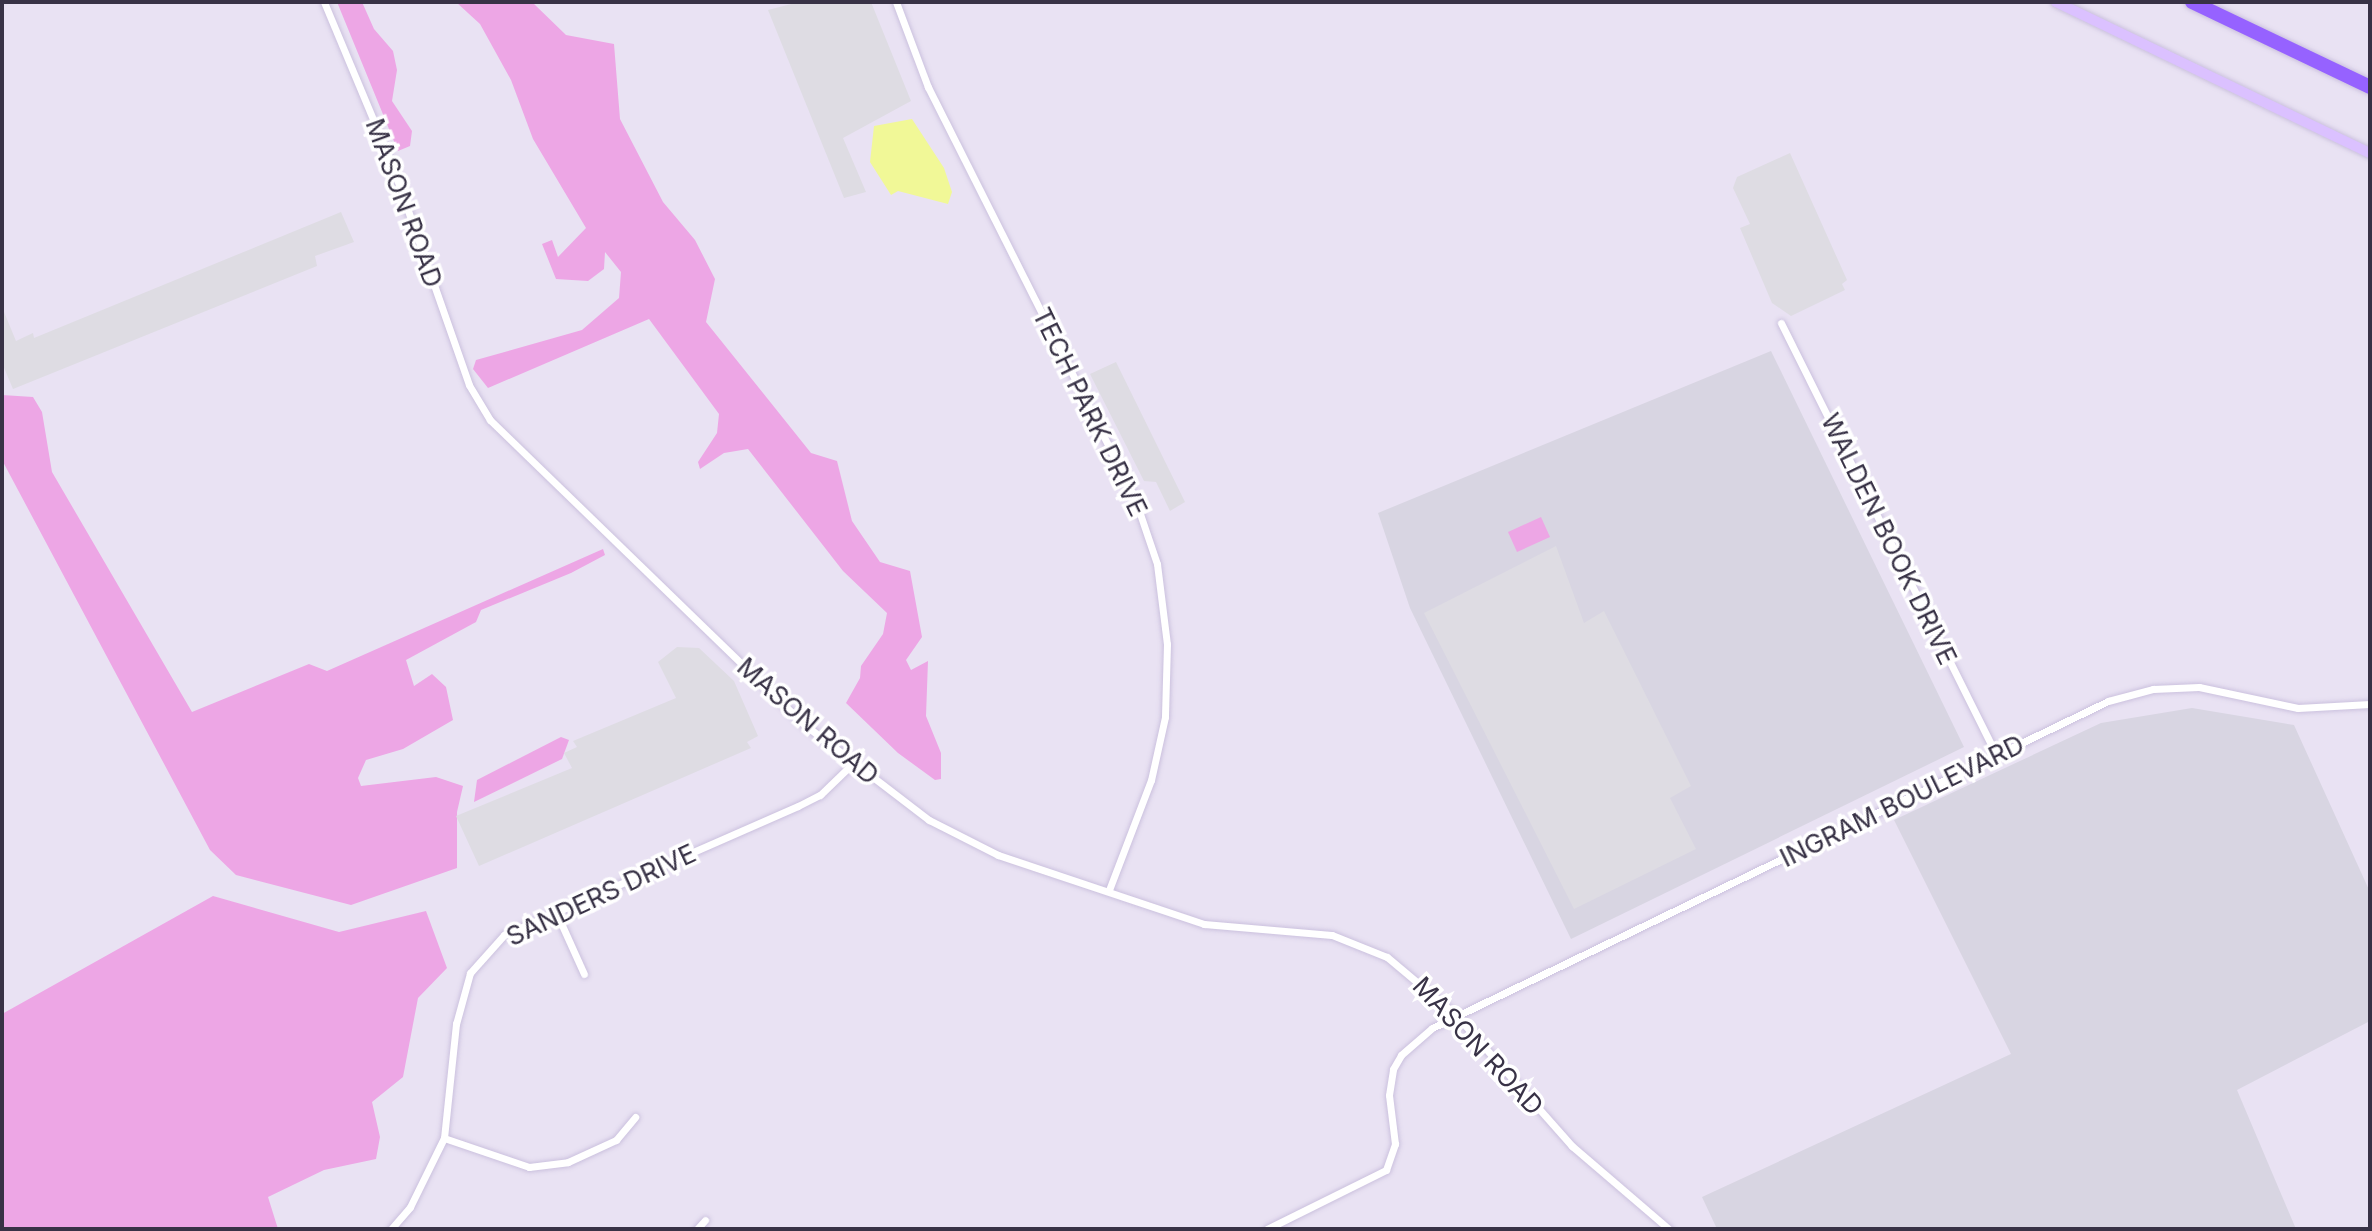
<!DOCTYPE html>
<html>
<head>
<meta charset="utf-8">
<style>
  body { margin:0 }
  #map { position:relative; width:2372px; height:1231px; overflow:hidden; background:#e9e2f3; font-family:Inter,sans-serif }
  div>[style] { position:absolute }
  [style*='--x'] { left:calc(var(--x)*1px); top:calc(var(--y)*1px); width:calc(var(--w)*1px); rotate:calc(var(--a)*1deg) }
  .industrial>* { inset:0; background:#d8d5e2 }
  .green>* { inset:0; background:#eda6e5 }
  .parking>* { inset:0; background:#dedce3 }
  .water>* { inset:0; background:#f1f897 }
  .roads { filter:drop-shadow(0 0 2px #cbc1de) drop-shadow(0 0 2px #cbc1de) }
  .street>* { height:7px; margin:-3.5px; padding:0 3.5px; transform-origin:3.5px; border-radius:3.5px; background:#fff }
  .secondary>* { height:10px; margin:-5px; padding:0 5px; transform-origin:5px; border-radius:5px; background:#dbc1ff }
  .highway>* { height:14px; margin:-7px; padding:0 7px; transform-origin:7px; border-radius:7px; background:#9662ff }
  span { translate:-50% -50%; white-space:nowrap; text-align:center; line-height:1.15; -webkit-text-stroke:7px #fff; paint-order:stroke }
  .street-label { font-size:26px; color:#383246 }
  .frame { position:absolute; inset:0; border:4px solid #383246; pointer-events:none }
</style>
</head>
<body>
<div id="map">
  <div class="industrial">
    <i style="clip-path:polygon(1771px 351px,1964px 747px,1571px 939px,1410px 608px,1378px 513px)"></i>
    <i style="clip-path:polygon(2192px 708px,2294px 725px,2370px 892px,2370px 1021px,2237px 1090px,2296px 1229px,1717px 1229px,1702px 1197px,2011px 1054px,1894px 820px,2101px 723px)"></i>
  </div>
  <div class="green">
    <i style="clip-path:polygon(337px 2px,362px 2px,374px 29px,393px 51px,397px 70px,392px 101px,412px 131px,410px 146px,398px 151px)"></i>
    <i style="clip-path:polygon(456px 2px,532px 2px,566px 35px,614px 44px,620px 119px,663px 202px,695px 240px,715px 279px,706px 322px,811px 453px,837px 461px,852px 521px,880px 562px,910px 571px,922px 637px,906px 660px,911px 670px,928px 661px,926px 716px,941px 753px,941px 779px,935px 780px,898px 753px,846px 703px,860px 678px,861px 666px,883px 634px,887px 613px,843px 571px,748px 449px,724px 453px,700px 469px,698px 462px,717px 433px,719px 414px,649px 319px,488px 388px,473px 369px,476px 360px,582px 330px,619px 298px,621px 272px,605px 252px,604px 269px,588px 281px,556px 279px,542px 244px,552px 240px,558px 257px,586px 228px,533px 139px,511px 80px,480px 24px)"></i>
    <i style="clip-path:polygon(2px 395px,33px 397px,42px 412px,52px 472px,192px 712px,309px 664px,327px 671px,603px 549px,605px 555px,571px 573px,481px 610px,476px 622px,406px 660px,414px 686px,432px 674px,446px 687px,453px 720px,403px 749px,366px 760px,358px 778px,361px 786px,436px 777px,463px 786px,457px 812px,457px 868px,351px 905px,236px 875px,210px 850px,2px 460px)"></i>
    <i style="clip-path:polygon(1541px 517px,1550px 537px,1517px 552px,1508px 532px)"></i>
    <i style="clip-path:polygon(561px 737px,569px 740px,562px 759px,474px 802px,477px 780px)"></i>
    <i style="clip-path:polygon(213px 896px,339px 932px,426px 911px,447px 968px,418px 998px,403px 1077px,372px 1102px,380px 1137px,376px 1159px,324px 1170px,268px 1197px,278px 1229px,2px 1229px,2px 1014px)"></i>
  </div>
  <div class="parking">
    <i style="clip-path:polygon(799px 2px,871px 2px,911px 101px,843px 138px,866px 192px,844px 198px,768px 10px)"></i>
    <i style="clip-path:polygon(1790px 153px,1847px 280px,1842px 284px,1845px 290px,1791px 316px,1772px 303px,1740px 228px,1750px 224px,1733px 188px,1737px 177px)"></i>
    <i style="clip-path:polygon(341px 212px,354px 242px,315px 256px,317px 266px,13px 389px,2px 363px,2px 307px,16px 341px,33px 333px,34px 338px)"></i>
    <i style="clip-path:polygon(1116px 362px,1185px 502px,1170px 511px,1156px 482px,1144px 481px,1090px 374px)"></i>
    <i style="clip-path:polygon(1556px 546px,1584px 623px,1604px 611px,1691px 786px,1670px 798px,1696px 849px,1574px 909px,1424px 613px)"></i>
    <i style="clip-path:polygon(677px 647px,699px 648px,734px 681px,758px 736px,747px 742px,751px 748px,479px 866px,456px 816px,572px 768px,564px 753px,577px 747px,573px 741px,676px 698px,658px 662px)"></i>
  </div>
  <div class="water">
    <i style="clip-path:polygon(912px 119px,944px 168px,952px 192px,948px 204px,898px 191px,891px 195px,870px 162px,874px 126px)"></i>
  </div>
  <div class="roads">
    <div class="street">
      <i style="--x:324;--y:2;--w:173;--a:67.3"></i>
      <i style="--x:391;--y:162;--w:236;--a:70.7"></i>
      <i style="--x:469;--y:385;--w:41;--a:59"></i>
      <i style="--x:490;--y:420;--w:438;--a:44.1"></i>
      <i style="--x:805;--y:725;--w:156;--a:37.5"></i>
      <i style="--x:929;--y:820;--w:77;--a:26.9"></i>
      <i style="--x:998;--y:855;--w:217;--a:18.5"></i>
      <i style="--x:1204;--y:924;--w:128;--a:4.9"></i>
      <i style="--x:1332;--y:935;--w:59;--a:21.8"></i>
      <i style="--x:1387;--y:957;--w:90;--a:40"></i>
      <i style="--x:1456;--y:1015;--w:175;--a:48.5"></i>
      <i style="--x:1572;--y:1146;--w:128;--a:40.6"></i>
      <i style="--x:896;--y:2;--w:91;--a:69.4"></i>
      <i style="--x:928;--y:87;--w:458;--a:63.3"></i>
      <i style="--x:1134;--y:496;--w:72;--a:71.3"></i>
      <i style="--x:1157;--y:564;--w:81;--a:82.9"></i>
      <i style="--x:1167;--y:644;--w:73;--a:91.6"></i>
      <i style="--x:1165;--y:717;--w:65;--a:102.5"></i>
      <i style="--x:1151;--y:780;--w:118;--a:110.9"></i>
      <i style="--x:1781;--y:323;--w:483;--a:63.5"></i>
      <i style="--x:556;--y:912;--w:68;--a:65.7"></i>
      <i style="--x:444;--y:1138;--w:90;--a:18.8"></i>
      <i style="--x:529;--y:1167;--w:39;--a:-7"></i>
      <i style="--x:568;--y:1162;--w:53;--a:-24.6"></i>
      <i style="--x:616;--y:1140;--w:30;--a:-50"></i>
      <i style="--x:391;--y:1229;--w:29;--a:-49"></i>
      <i style="--x:410;--y:1207;--w:77;--a:-63.8"></i>
      <i style="--x:444;--y:1138;--w:115;--a:-84"></i>
      <i style="--x:456;--y:1024;--w:53;--a:-74.6"></i>
      <i style="--x:470;--y:973;--w:51;--a:-48.2"></i>
      <i style="--x:504;--y:935;--w:321;--a:-23.7"></i>
      <i style="--x:798;--y:806;--w:25;--a:-27"></i>
      <i style="--x:820;--y:795;--w:43;--a:-44.1"></i>
      <i style="--x:697;--y:1229;--w:12;--a:-48"></i>
      <i style="--x:1267;--y:1229;--w:133;--a:-26.4"></i>
      <i style="--x:1386;--y:1170;--w:28;--a:-71"></i>
      <i style="--x:1395;--y:1144;--w:49;--a:-97"></i>
      <i style="--x:1389;--y:1095;--w:26;--a:-81"></i>
      <i style="--x:1393;--y:1069;--w:16;--a:-60"></i>
      <i style="--x:1401;--y:1055;--w:41;--a:-41.1"></i>
      <i style="--x:1432;--y:1028;--w:751;--a:-25.81"></i>
      <i style="--x:2108;--y:701;--w:47;--a:-14.9"></i>
      <i style="--x:2153;--y:689;--w:46;--a:-2.5"></i>
      <i style="--x:2199;--y:687;--w:101;--a:12"></i>
      <i style="--x:2298;--y:708;--w:72;--a:-3.2"></i>
    </div>
    <div class="secondary">
      <i style="--x:2056;--y:2;--w:348;--a:25.7"></i>
    </div>
    <div class="highway">
      <i style="--x:2192;--y:2;--w:197;--a:25.5"></i>
    </div>
  </div>
  <div class="street-label">
    <span style="left:404px;top:203px;rotate:70deg">MASON ROAD</span>
    <span style="left:1090px;top:412px;rotate:64deg">TECH PARK DRIVE</span>
    <span style="left:1889px;top:539px;rotate:64deg">WALDEN BOOK DRIVE</span>
    <span style="left:808px;top:721px;rotate:41deg">MASON ROAD</span>
    <span style="left:1902px;top:801px;rotate:-26deg">INGRAM BOULEVARD</span>
    <span style="left:601px;top:895px;rotate:-25deg">SANDERS DRIVE</span>
    <span style="left:1478px;top:1046px;rotate:47deg">MASON ROAD</span>
  </div>
  <div class="frame"></div>
</div>
</body>
</html>
